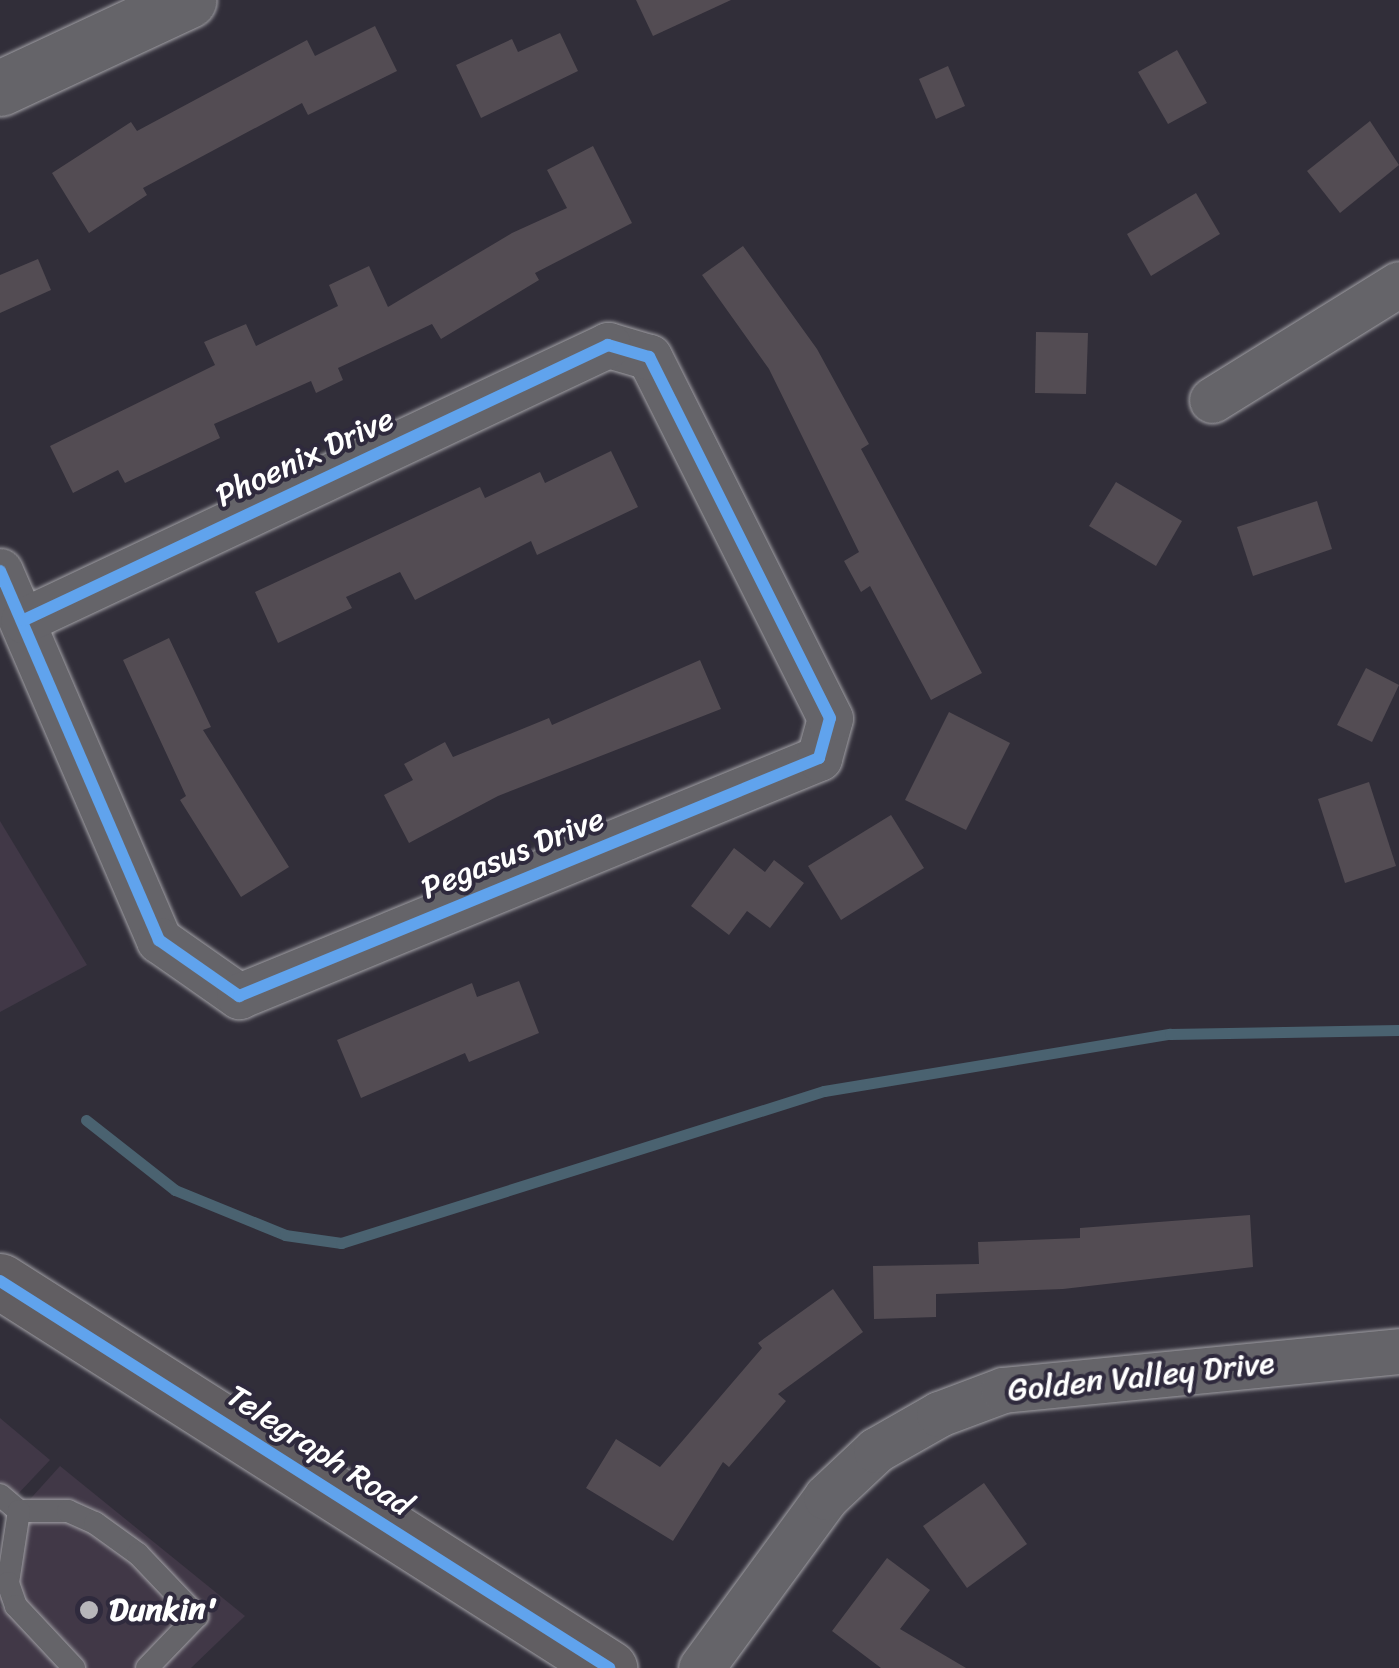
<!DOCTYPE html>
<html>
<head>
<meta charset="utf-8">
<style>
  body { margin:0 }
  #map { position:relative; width:1399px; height:1668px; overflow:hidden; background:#312e39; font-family:Sriracha,sans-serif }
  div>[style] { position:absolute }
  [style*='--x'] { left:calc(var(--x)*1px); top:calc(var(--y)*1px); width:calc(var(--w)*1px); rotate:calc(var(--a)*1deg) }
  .built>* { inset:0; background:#413847 }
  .stream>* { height:11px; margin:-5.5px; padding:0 5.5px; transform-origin:5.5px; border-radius:5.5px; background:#4a6270 }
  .building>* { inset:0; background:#534c53 }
  .roads { filter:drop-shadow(0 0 2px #a2a1a6) drop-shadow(0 0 2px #a2a1a6) }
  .service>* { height:22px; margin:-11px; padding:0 11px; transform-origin:11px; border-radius:11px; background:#656469 }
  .minor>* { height:45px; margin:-22.5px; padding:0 22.5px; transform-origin:22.5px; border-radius:22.5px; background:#656469 }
  .secondary>* { height:55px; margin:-27.5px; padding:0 27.5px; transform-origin:27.5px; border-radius:27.5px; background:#656469 }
  .primary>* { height:55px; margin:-27.5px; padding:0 27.5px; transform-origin:27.5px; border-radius:27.5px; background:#615e62 }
  .cycleway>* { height:12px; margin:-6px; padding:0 6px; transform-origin:6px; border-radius:6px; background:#60a3ed }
  .dots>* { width:28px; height:28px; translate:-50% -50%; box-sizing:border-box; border:5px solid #2f2a3d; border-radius:50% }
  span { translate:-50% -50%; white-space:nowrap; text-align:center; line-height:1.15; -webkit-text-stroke:8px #2f2a3d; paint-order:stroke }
  .street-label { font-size:32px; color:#fff }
  .poi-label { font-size:32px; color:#fff; font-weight:700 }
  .left { translate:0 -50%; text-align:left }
</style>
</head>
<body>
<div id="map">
  <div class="built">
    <i style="clip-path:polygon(0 821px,87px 965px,0 1012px)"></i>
    <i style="clip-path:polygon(0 1418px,50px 1460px,0 1513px)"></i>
    <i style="clip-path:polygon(60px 1466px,245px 1616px,191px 1668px,65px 1668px,0 1600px,5px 1527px)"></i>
    <i style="clip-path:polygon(0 1605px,61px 1668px,0 1668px)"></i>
  </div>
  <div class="stream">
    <i style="--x:86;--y:1120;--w:113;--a:38.2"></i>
    <i style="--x:175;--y:1190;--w:119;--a:22.2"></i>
    <i style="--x:285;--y:1235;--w:57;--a:8.1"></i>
    <i style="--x:341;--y:1243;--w:506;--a:-17.47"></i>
    <i style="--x:824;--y:1091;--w:351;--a:-9.4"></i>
    <i style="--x:1170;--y:1034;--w:229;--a:-1"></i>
  </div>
  <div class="building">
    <i style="clip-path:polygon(636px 0,731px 0,653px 36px)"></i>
    <i style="clip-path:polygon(375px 26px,397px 71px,308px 115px,302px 103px,143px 188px,147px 195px,89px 233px,52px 173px,131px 122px,137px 131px,307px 40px,315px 56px)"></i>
    <i style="clip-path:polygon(560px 33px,578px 71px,481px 118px,456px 65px,512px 39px,518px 52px)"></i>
    <i style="clip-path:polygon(1177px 50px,1207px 103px,1168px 124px,1138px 72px)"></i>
    <i style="clip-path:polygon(948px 66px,965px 106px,936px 119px,919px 79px)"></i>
    <i style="clip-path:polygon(1370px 121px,1399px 165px,1340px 213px,1307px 171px)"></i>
    <i style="clip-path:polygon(593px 146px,632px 223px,535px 273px,539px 280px,441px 339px,432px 324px,338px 368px,343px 380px,316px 393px,311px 381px,214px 424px,220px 438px,125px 483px,118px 470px,73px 493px,50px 446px,215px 365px,204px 342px,246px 324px,256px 346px,338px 306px,329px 285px,369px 266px,388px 307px,512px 233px,567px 208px,547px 170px)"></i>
    <i style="clip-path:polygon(1196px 193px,1220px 234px,1151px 276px,1127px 234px)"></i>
    <i style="clip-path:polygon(743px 246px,817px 349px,869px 444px,861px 449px,982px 673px,931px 700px,870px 586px,861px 592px,844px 561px,859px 552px,769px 369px,702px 275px)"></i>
    <i style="clip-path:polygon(38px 259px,51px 290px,0 313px,0 275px)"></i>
    <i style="clip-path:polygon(1036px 332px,1088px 333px,1086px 394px,1035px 393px)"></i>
    <i style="clip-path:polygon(611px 451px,638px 507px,537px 555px,531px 541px,415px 600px,400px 572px,346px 597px,352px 608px,278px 643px,255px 592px,480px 487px,485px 498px,540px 472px,545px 483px)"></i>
    <i style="clip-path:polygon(1116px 482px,1182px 521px,1156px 566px,1089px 526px)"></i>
    <i style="clip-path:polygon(1317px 501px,1332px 549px,1253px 576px,1237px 527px)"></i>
    <i style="clip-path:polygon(169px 638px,211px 727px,203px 730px,289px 867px,241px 897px,180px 800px,186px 796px,123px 660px)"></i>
    <i style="clip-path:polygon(700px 660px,721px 709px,498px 796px,409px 843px,384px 795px,413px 780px,404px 764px,445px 742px,453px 757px,549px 718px,552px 725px)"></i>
    <i style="clip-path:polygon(1366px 668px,1399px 685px,1372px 742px,1337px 725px)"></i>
    <i style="clip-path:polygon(949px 712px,1010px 743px,966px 830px,905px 800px)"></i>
    <i style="clip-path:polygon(1369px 782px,1396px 866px,1345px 883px,1318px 799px)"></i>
    <i style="clip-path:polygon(891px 815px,924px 868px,841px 920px,808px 866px)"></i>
    <i style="clip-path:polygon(734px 848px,765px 872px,774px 860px,804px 883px,770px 928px,747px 911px,729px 935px,691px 906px)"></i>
    <i style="clip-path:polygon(519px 981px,539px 1033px,469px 1062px,465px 1053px,361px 1098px,337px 1040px,472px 983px,477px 997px)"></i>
    <i style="clip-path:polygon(1250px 1215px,1253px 1267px,1063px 1289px,936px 1294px,936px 1317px,874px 1319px,873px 1266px,979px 1264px,978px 1242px,1080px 1238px,1080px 1228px)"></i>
    <i style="clip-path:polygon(833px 1289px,863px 1332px,778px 1394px,786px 1401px,729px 1467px,723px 1462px,673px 1541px,586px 1488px,616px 1439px,660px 1467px,762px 1348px,758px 1343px)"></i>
    <i style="clip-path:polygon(984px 1483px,1027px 1544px,967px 1588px,923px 1526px)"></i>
    <i style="clip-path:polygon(887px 1558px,930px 1590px,900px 1629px,966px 1668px,881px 1668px,832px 1631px)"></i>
  </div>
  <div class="roads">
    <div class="service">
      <i style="--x:0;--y:1495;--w:25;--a:40"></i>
      <i style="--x:19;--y:1511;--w:49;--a:0"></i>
      <i style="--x:68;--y:1511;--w:30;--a:24"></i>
      <i style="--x:95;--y:1523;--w:53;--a:35.8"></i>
      <i style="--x:138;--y:1554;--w:86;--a:46.4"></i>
      <i style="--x:197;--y:1616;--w:72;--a:133.9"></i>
      <i style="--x:19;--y:1511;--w:73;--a:98.7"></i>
      <i style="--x:8;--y:1583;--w:24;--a:71"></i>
      <i style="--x:16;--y:1606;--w:85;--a:46.9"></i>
    </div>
    <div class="minor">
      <i style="--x:1212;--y:400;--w:220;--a:-31.8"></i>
      <i style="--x:0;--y:571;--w:402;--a:66.7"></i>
      <i style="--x:159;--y:940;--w:98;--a:35"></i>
      <i style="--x:239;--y:996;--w:627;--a:-22.31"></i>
      <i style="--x:819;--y:758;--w:41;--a:-74.6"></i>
      <i style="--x:830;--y:718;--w:404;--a:-116.6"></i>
      <i style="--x:649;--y:357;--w:43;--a:-163.7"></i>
      <i style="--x:608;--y:345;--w:646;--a:154.78"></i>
      <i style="--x:701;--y:1668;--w:212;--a:-53.8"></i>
      <i style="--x:826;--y:1497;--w:69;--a:-43.2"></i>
      <i style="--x:876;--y:1450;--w:73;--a:-29.7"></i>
      <i style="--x:939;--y:1414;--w:68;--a:-20.6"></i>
      <i style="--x:1003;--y:1390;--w:398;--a:-5.6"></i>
    </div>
    <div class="secondary">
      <i style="--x:0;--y:88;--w:208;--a:-25"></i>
    </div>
    <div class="primary">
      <i style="--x:0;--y:1281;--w:722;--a:32.43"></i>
    </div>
  </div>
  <div class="cycleway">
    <i style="--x:0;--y:571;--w:402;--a:66.7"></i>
    <i style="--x:159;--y:940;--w:98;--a:35"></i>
    <i style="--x:239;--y:996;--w:627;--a:-22.31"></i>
    <i style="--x:819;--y:758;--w:41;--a:-74.6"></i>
    <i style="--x:830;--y:718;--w:404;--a:-116.6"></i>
    <i style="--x:649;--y:357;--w:43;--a:-163.7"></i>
    <i style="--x:608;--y:345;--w:646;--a:154.78"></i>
    <i style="--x:0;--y:1281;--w:722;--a:32.43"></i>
  </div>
  <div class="dots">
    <i style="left:89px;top:1610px;background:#b7b6ba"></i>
  </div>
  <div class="street-label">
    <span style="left:305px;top:458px;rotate:-25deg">Phoenix Drive</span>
    <span style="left:513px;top:854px;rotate:-22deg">Pegasus Drive</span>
    <span style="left:1141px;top:1377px;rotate:-6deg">Golden Valley Drive</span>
    <span style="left:319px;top:1451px;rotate:33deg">Telegraph Road</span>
  </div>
  <div class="poi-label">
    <span class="left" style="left:109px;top:1610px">Dunkin'</span>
  </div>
</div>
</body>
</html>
